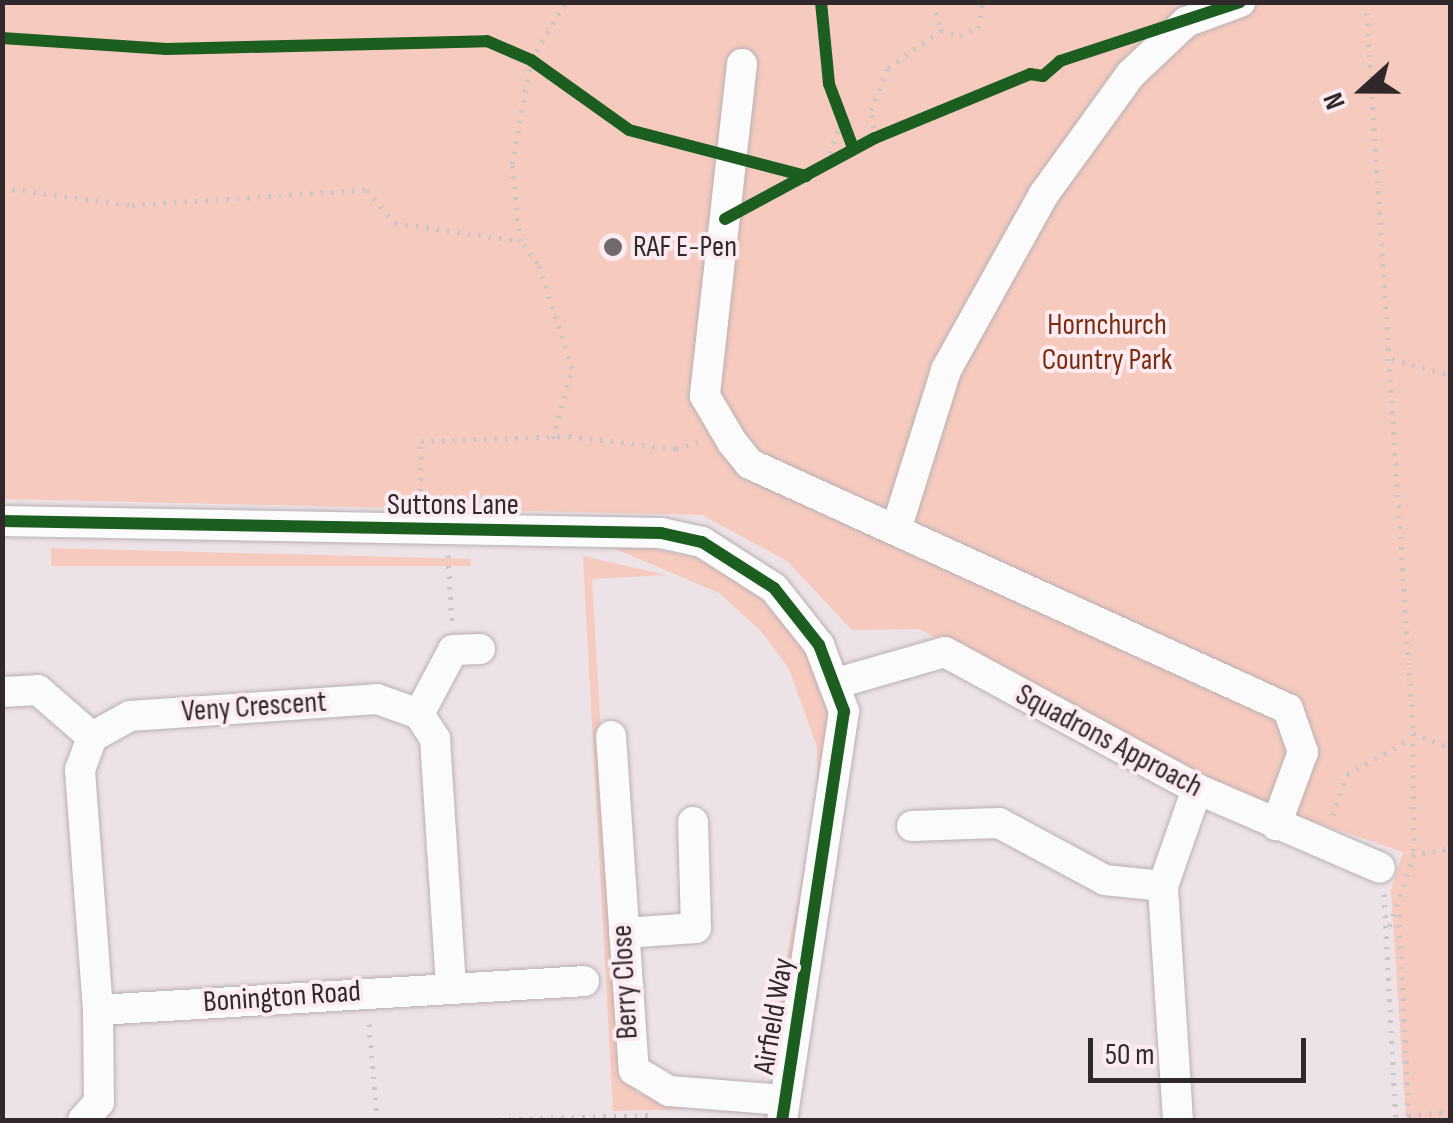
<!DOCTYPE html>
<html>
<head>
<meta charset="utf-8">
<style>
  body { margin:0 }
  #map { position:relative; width:1453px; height:1123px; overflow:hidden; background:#ede2e6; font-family:"Sofia Sans Condensed",sans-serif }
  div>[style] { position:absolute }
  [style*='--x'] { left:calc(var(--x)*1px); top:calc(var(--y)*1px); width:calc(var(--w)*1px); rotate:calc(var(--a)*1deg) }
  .green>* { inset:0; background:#f6cabe }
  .path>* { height:5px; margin-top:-2.5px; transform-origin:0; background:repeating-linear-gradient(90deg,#c9c6c7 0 2.5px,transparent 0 10.5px) }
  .roads { filter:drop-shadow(0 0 2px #b9b0b3) drop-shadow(0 0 2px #b9b0b3) }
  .minor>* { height:30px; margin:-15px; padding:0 15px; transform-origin:15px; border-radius:15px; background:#fcfbfb }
  .cycleway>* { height:12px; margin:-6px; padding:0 6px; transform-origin:6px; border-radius:6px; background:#1b5e20 }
  .dots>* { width:28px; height:28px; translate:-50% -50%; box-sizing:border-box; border:5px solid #fdebf2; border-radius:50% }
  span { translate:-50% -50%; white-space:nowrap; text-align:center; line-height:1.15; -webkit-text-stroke:8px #fdebf2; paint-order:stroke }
  .poi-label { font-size:30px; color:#30282b }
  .left { translate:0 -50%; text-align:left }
  .park-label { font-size:30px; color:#792c0e }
  .street-label { font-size:30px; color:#30282b }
  .frame { position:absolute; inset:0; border:5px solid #30282b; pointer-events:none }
  .north { position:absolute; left:1313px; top:40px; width:100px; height:100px; -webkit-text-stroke:8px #fdebf2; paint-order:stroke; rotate:249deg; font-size:28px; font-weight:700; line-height:40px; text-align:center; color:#30282b }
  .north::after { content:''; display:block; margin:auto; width:35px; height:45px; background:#30282b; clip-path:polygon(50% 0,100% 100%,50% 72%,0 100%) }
  .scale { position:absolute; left:1088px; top:1038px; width:218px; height:45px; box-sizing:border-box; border:5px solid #30282b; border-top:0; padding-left:12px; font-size:30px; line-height:35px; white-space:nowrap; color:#30282b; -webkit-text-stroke:8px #fdebf2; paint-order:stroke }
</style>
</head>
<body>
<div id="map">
  <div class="green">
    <i style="clip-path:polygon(2px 3px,1450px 3px,1450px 1120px,1406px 1120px,1391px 890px,1403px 852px,1255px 802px,919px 629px,852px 630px,787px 561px,702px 515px,3px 499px)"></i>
    <i style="clip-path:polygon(645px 547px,696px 558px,753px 589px,810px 656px,831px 717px,777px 1063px,763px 1079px,818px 798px,817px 747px,789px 669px,761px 631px,719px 593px,613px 548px)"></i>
    <i style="clip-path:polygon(51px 548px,470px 559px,471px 566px,51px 566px)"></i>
    <i style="clip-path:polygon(583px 556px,666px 575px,592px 579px,620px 1068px,638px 1093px,688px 1109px,613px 1111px)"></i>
  </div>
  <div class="path">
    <i style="--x:933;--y:2;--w:29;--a:74"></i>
    <i style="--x:941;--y:30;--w:20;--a:18"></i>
    <i style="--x:960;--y:36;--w:20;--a:-24"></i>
    <i style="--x:978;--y:28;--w:26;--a:-79"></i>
    <i style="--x:1366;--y:2;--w:733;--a:86.32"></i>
    <i style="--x:1413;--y:733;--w:121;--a:89.5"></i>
    <i style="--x:1414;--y:854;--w:78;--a:108.7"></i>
    <i style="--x:875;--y:138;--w:28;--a:-98"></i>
    <i style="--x:871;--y:110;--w:45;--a:-68"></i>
    <i style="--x:888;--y:68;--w:65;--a:-35.6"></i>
    <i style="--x:827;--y:163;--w:45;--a:-72"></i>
    <i style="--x:2;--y:188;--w:131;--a:7.5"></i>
    <i style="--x:132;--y:205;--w:235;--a:-3.7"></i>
    <i style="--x:367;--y:190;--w:43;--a:49.7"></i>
    <i style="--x:395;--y:223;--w:126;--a:8.2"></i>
    <i style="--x:1392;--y:359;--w:60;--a:15.4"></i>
    <i style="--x:553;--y:438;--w:73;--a:-74.8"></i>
    <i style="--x:572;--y:368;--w:110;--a:-107.9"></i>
    <i style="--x:538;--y:263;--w:28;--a:-129"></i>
    <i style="--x:520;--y:241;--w:77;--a:-95.9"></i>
    <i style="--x:512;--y:164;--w:106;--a:-79.6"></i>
    <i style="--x:531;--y:60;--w:68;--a:-58.9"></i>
    <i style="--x:420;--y:501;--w:60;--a:-89"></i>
    <i style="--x:421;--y:441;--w:148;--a:-1.9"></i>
    <i style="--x:569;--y:436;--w:108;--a:6.9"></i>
    <i style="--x:676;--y:449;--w:23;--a:-18"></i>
    <i style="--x:448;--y:555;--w:69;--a:86.7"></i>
    <i style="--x:1413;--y:733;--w:40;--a:22"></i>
    <i style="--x:1333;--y:815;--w:43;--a:-71.1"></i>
    <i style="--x:1347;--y:774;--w:73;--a:-28.7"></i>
    <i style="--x:1412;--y:855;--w:39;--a:-10"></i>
    <i style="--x:1384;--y:894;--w:226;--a:87"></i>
    <i style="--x:1399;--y:914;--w:206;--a:87.2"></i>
    <i style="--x:369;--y:1024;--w:96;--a:85.2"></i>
    <i style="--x:1408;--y:1116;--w:42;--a:-6.8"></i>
    <i style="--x:488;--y:1120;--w:160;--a:-1.8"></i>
  </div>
  <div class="roads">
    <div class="minor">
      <i style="--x:742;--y:64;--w:334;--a:96.4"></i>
      <i style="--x:705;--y:396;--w:53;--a:59.6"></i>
      <i style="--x:732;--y:442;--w:28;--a:51"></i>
      <i style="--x:750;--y:464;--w:591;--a:24.48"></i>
      <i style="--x:1288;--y:709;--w:46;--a:70.8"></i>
      <i style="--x:1303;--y:752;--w:78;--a:110.3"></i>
      <i style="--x:2;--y:521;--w:659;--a:1.04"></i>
      <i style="--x:661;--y:533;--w:42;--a:12.4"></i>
      <i style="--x:702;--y:542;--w:85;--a:32.6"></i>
      <i style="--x:774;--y:588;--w:73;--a:51.7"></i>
      <i style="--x:819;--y:645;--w:71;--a:69.3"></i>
      <i style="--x:844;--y:711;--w:414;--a:98.6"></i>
      <i style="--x:896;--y:530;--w:168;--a:-72.6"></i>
      <i style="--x:946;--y:370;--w:201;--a:-60.9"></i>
      <i style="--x:1044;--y:194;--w:148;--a:-54.1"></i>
      <i style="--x:1131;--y:74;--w:76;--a:-43.4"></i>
      <i style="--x:1186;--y:22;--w:58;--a:-20.3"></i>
      <i style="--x:837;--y:683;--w:112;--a:-16"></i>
      <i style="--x:945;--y:652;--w:287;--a:28.5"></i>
      <i style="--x:1197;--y:789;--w:199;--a:23.3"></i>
      <i style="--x:2;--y:692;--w:36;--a:-3"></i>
      <i style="--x:38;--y:690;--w:72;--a:41"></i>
      <i style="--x:419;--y:714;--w:72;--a:-62"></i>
      <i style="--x:453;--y:650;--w:27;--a:-2"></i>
      <i style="--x:611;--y:736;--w:335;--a:86.1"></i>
      <i style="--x:634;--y:1070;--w:41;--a:31"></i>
      <i style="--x:669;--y:1091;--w:115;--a:4.5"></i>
      <i style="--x:912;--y:826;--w:87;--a:-2"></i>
      <i style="--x:999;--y:823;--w:120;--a:28.3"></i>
      <i style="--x:1105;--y:880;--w:58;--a:5.9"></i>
      <i style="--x:624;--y:933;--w:72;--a:-4"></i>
      <i style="--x:696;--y:928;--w:106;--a:-91.6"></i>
      <i style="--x:98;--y:1010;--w:241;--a:-94.3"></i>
      <i style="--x:80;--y:770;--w:35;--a:-70"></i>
      <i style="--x:92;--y:737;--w:43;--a:-28.9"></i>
      <i style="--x:130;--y:716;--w:248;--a:-3.9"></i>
      <i style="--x:377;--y:699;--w:45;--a:19.7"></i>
      <i style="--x:419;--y:714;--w:30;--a:57"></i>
      <i style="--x:435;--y:739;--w:247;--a:86.3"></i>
      <i style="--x:83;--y:1120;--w:24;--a:-48"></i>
      <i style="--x:99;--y:1102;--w:92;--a:-90.6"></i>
      <i style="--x:98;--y:1010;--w:487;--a:-3.4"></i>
      <i style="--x:1178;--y:1120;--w:234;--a:-93.7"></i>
      <i style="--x:1163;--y:886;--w:103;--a:-70.7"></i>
    </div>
  </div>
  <div class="cycleway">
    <i style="--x:821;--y:2;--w:82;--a:84.4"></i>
    <i style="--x:829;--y:84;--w:68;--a:69.4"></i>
    <i style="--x:2;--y:38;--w:165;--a:3.8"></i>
    <i style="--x:167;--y:49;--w:320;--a:-1.4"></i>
    <i style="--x:487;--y:41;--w:48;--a:23.4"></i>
    <i style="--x:531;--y:60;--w:120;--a:35.5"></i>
    <i style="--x:629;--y:130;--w:183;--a:14.6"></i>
    <i style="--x:725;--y:219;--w:170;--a:-28.4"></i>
    <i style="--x:875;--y:138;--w:168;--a:-22.4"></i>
    <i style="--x:1030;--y:74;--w:13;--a:9"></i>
    <i style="--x:1043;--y:76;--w:23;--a:-41"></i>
    <i style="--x:1060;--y:61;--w:189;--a:-18.1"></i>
    <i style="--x:2;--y:521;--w:659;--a:1.04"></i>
    <i style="--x:661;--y:533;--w:42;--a:12.4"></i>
    <i style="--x:702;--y:542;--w:85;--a:32.6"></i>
    <i style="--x:774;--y:588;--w:73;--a:51.7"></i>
    <i style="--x:819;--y:645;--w:71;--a:69.3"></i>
    <i style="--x:844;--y:711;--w:414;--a:98.6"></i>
  </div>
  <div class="dots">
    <i style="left:613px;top:247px;background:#72696c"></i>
  </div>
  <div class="poi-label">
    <span class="left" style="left:633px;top:247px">RAF E-Pen</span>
  </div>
  <div class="park-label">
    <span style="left:1107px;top:342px">Hornchurch<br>Country Park</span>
  </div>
  <div class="street-label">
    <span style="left:453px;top:505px">Suttons Lane</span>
    <span style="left:254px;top:707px;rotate:-4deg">Veny Crescent</span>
    <span style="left:1109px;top:741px;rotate:28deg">Squadrons Approach</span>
    <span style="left:625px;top:982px;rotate:-93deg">Berry Close</span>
    <span style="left:282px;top:997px;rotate:-4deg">Bonington Road</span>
    <span style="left:774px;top:1016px;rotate:-80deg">Airfield Way</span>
  </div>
  <div class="frame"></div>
  <div class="north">N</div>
  <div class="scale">50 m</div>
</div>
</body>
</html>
